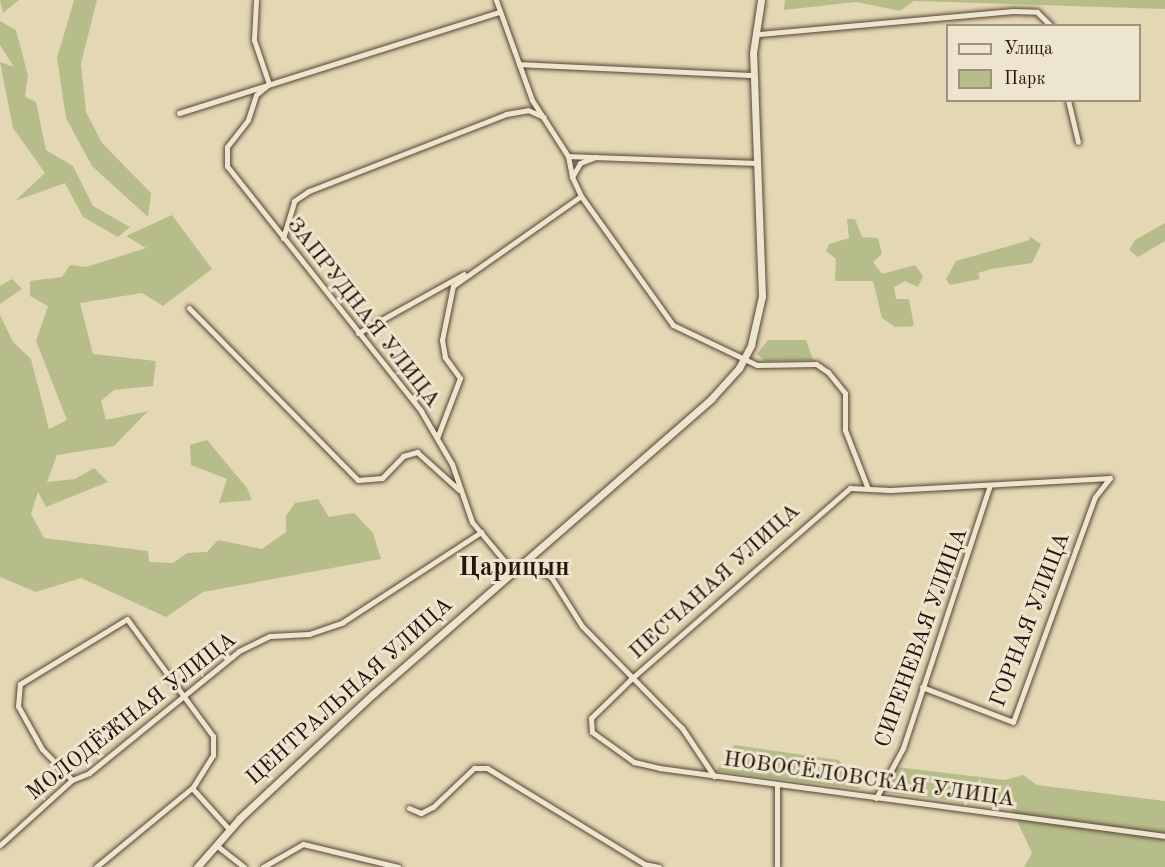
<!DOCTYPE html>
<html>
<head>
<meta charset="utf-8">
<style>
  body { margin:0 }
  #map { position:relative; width:1165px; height:867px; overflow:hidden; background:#e4d7b3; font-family:"Old Standard TT",serif }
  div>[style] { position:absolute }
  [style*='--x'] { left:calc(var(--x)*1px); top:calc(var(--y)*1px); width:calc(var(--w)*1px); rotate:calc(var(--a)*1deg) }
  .green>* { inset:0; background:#b7bd8a }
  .roads { filter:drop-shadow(0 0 2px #564536) drop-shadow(0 0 2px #564536) }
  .minor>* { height:5px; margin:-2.5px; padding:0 2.5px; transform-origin:2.5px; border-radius:2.5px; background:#ede5ce }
  .tertiary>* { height:7px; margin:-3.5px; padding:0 3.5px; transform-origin:3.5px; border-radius:3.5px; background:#ede5ce }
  span { translate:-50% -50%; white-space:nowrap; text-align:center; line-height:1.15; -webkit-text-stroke:6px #ede5ce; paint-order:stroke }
  .street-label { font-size:22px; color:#27140c }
  .quarter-label { font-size:26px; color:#27140c; font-weight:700 }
  .legend { position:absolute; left:946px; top:24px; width:195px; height:78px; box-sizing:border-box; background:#ede5ce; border:2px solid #9e9180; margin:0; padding:8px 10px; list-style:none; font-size:18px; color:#27140c }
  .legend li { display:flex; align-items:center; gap:12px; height:30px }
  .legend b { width:30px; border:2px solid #9e9180 }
</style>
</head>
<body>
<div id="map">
  <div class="green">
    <i style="clip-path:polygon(0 0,19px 0,3px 13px)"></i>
    <i style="clip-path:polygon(74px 0,97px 0,81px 63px,86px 112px,102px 143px,151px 193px,148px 217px,92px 166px,66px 118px,57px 58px)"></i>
    <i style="clip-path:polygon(785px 0,1165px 0,1165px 9px,914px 1px,900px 11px,856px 2px,784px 10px)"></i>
    <i style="clip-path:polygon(0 21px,16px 30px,28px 76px,25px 97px,36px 102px,46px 150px,73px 166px,93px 206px,130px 227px,118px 237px,83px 217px,65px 183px,15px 201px,45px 173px,13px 128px,0 62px,14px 67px,0 45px)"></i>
    <i style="clip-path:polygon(172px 215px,212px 269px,163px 306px,142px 293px,80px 303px,93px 354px,156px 361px,153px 386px,114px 390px,101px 401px,106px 420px,148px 411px,114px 446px,57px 455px,47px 482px,75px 479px,94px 468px,108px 482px,46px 507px,38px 492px,31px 514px,44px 538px,148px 551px,149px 562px,173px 563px,187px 553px,207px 552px,218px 540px,262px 549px,286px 532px,286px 516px,295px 503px,318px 499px,329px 517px,354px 513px,373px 533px,381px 559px,203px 592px,166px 617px,81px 578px,36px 592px,0 577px,0 315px,13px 342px,31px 359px,49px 429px,67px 420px,36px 341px,48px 306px,30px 296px,30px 281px,62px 277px,70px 265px,86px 267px,146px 248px,126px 236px)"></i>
    <i style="clip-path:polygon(847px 219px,855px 219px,862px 237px,878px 238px,882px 254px,873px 262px,882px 274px,915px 265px,923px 276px,918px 287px,905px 281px,894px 287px,896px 299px,909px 299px,914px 326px,895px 327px,882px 318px,873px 281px,835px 281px,836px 259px,826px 251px,829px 244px,849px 238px)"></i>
    <i style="clip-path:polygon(1165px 223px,1165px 241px,1138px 257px,1129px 250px,1135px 240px)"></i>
    <i style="clip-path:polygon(1029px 236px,1041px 244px,1032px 263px,991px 269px,978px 273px,980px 279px,950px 285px,946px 279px,956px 261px,1030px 240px)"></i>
    <i style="clip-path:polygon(12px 279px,22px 289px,0 304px,0 286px)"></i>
    <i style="clip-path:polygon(768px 340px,806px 340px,813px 360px,765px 361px,757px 354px)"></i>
    <i style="clip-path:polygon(207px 440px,247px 488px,252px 500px,219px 503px,227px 479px,191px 465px,190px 445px)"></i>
    <i style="clip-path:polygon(734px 745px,839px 760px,860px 789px,716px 771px)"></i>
    <i style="clip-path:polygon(896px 767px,1005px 780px,1023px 775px,1037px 785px,1165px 801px,1165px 867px,1024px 867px,1032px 853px,1011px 808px,882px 792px)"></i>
  </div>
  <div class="roads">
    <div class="minor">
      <i style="--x:256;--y:0;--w:40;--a:92.9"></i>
      <i style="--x:254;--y:40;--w:46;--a:71.2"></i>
      <i style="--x:269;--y:84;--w:17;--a:140"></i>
      <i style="--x:256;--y:95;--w:26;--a:108"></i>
      <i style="--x:248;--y:120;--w:34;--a:128"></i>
      <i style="--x:227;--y:147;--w:19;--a:90"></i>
      <i style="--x:227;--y:166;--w:313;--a:51.6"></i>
      <i style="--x:421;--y:411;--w:61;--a:59.7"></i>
      <i style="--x:452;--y:464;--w:61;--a:71"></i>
      <i style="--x:472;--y:522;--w:62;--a:50.2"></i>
      <i style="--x:496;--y:0;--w:106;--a:70.2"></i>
      <i style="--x:532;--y:100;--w:67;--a:57.3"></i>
      <i style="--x:568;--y:156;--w:21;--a:79"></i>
      <i style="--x:759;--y:34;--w:255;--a:-5.2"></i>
      <i style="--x:1013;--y:11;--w:24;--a:2"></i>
      <i style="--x:1037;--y:12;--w:20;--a:45"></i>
      <i style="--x:519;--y:64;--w:234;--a:2.7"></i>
      <i style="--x:1068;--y:100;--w:43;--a:76.6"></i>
      <i style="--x:179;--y:113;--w:336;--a:-17.5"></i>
      <i style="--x:568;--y:156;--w:187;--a:2.1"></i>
      <i style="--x:581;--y:196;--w:158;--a:54.5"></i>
      <i style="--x:673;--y:325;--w:93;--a:25.5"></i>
      <i style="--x:757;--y:365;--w:59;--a:-1"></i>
      <i style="--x:816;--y:364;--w:14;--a:34"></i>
      <i style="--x:828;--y:372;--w:27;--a:51"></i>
      <i style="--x:845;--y:393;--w:37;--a:90"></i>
      <i style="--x:845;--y:430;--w:63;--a:68.7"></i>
      <i style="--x:283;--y:238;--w:39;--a:-73"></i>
      <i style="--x:294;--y:201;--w:18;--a:-34"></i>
      <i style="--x:309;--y:191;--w:212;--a:-21.3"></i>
      <i style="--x:506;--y:114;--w:22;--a:-10"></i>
      <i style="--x:528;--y:110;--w:17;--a:24"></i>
      <i style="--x:189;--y:308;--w:241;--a:45.5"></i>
      <i style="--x:358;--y:480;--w:24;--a:-5"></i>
      <i style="--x:382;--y:478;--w:30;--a:-46"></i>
      <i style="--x:403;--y:456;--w:15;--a:-16"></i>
      <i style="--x:417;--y:452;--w:57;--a:42.1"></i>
      <i style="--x:358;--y:333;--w:121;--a:-29.1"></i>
      <i style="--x:437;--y:438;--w:64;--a:-69"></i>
      <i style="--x:460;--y:378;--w:26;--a:-126"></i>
      <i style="--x:445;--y:357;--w:17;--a:-100"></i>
      <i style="--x:442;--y:340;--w:55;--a:-78.5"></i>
      <i style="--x:453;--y:286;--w:156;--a:-35.1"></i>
      <i style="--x:581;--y:196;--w:21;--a:-115"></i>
      <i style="--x:572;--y:177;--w:16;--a:-60"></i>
      <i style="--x:580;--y:163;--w:17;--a:-21"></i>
      <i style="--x:1110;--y:478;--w:220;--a:176.9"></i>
      <i style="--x:890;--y:490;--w:40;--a:-177.1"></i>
      <i style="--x:850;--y:488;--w:291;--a:138.9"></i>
      <i style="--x:631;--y:679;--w:56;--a:135.7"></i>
      <i style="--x:591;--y:718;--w:14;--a:86"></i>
      <i style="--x:592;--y:732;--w:52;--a:35.5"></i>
      <i style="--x:634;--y:762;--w:26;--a:13"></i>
      <i style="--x:659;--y:768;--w:511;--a:7.65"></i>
      <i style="--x:523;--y:562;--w:32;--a:28"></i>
      <i style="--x:551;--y:577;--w:58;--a:57.7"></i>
      <i style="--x:582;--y:626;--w:143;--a:45.6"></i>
      <i style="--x:682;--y:728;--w:58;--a:56.3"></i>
      <i style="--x:922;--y:687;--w:97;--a:21"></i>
      <i style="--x:1013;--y:722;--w:239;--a:-70"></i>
      <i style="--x:1095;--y:497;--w:24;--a:-52"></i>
      <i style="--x:72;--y:780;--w:43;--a:-134.1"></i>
      <i style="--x:42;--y:749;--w:49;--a:-119.2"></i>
      <i style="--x:18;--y:706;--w:22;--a:-85"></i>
      <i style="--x:20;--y:684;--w:125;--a:-31.3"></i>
      <i style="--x:127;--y:619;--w:145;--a:53.7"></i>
      <i style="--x:213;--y:736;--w:19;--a:90"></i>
      <i style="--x:213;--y:755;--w:39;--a:122"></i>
      <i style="--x:192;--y:788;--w:55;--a:47.9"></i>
      <i style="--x:876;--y:798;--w:57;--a:-61.6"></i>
      <i style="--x:903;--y:748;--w:277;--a:-71.7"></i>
      <i style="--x:409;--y:808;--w:13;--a:23"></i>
      <i style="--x:421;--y:813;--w:13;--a:-27"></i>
      <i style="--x:433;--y:807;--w:57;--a:-43.6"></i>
      <i style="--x:474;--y:768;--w:13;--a:0"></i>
      <i style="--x:487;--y:768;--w:184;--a:31.4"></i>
      <i style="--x:644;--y:864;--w:15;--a:11"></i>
      <i style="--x:0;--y:845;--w:97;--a:-42.1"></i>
      <i style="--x:72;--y:780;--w:18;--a:-22"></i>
      <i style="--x:89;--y:773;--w:193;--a:-39.1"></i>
      <i style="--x:239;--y:651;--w:34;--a:-26"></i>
      <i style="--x:270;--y:636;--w:39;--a:-3"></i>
      <i style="--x:309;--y:634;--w:36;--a:-19"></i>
      <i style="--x:343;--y:622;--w:165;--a:-33.1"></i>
      <i style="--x:216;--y:845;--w:36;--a:38"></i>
      <i style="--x:96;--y:867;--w:124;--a:-39.5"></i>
      <i style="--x:263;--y:867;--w:46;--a:-29.9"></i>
      <i style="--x:303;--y:844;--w:98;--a:13.6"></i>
      <i style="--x:777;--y:867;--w:82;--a:-90"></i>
    </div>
    <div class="tertiary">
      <i style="--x:197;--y:867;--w:65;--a:-48.7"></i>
      <i style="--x:240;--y:818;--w:182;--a:-43"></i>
      <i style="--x:373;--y:694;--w:449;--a:-41.1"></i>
      <i style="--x:711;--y:399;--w:42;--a:-47.9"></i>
      <i style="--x:739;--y:368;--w:26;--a:-62"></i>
      <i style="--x:751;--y:345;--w:50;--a:-77.3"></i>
      <i style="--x:762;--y:296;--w:243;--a:-92.1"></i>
      <i style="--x:753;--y:53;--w:54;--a:-81.4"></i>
    </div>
  </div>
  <div class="street-label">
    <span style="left:363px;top:313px;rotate:52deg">ЗАПРУДНАЯ УЛИЦА</span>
    <span style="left:715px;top:582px;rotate:-42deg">ПЕСЧАНАЯ УЛИЦА</span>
    <span style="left:1031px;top:620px;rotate:-69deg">ГОРНАЯ УЛИЦА</span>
    <span style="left:922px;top:638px;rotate:-70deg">СИРЕНЕВАЯ УЛИЦА</span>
    <span style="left:350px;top:692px;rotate:-42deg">ЦЕНТРАЛЬНАЯ УЛИЦА</span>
    <span style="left:132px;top:717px;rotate:-38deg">МОЛОДЁЖНАЯ УЛИЦА</span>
    <span style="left:869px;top:780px;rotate:8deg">НОВОСЁЛОВСКАЯ УЛИЦА</span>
  </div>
  <div class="quarter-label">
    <span style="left:514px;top:569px">Царицын</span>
  </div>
  <ul class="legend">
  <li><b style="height:8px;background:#ede5ce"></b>Улица</li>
  <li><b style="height:16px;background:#b7bd8a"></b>Парк</li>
  </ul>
</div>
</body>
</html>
